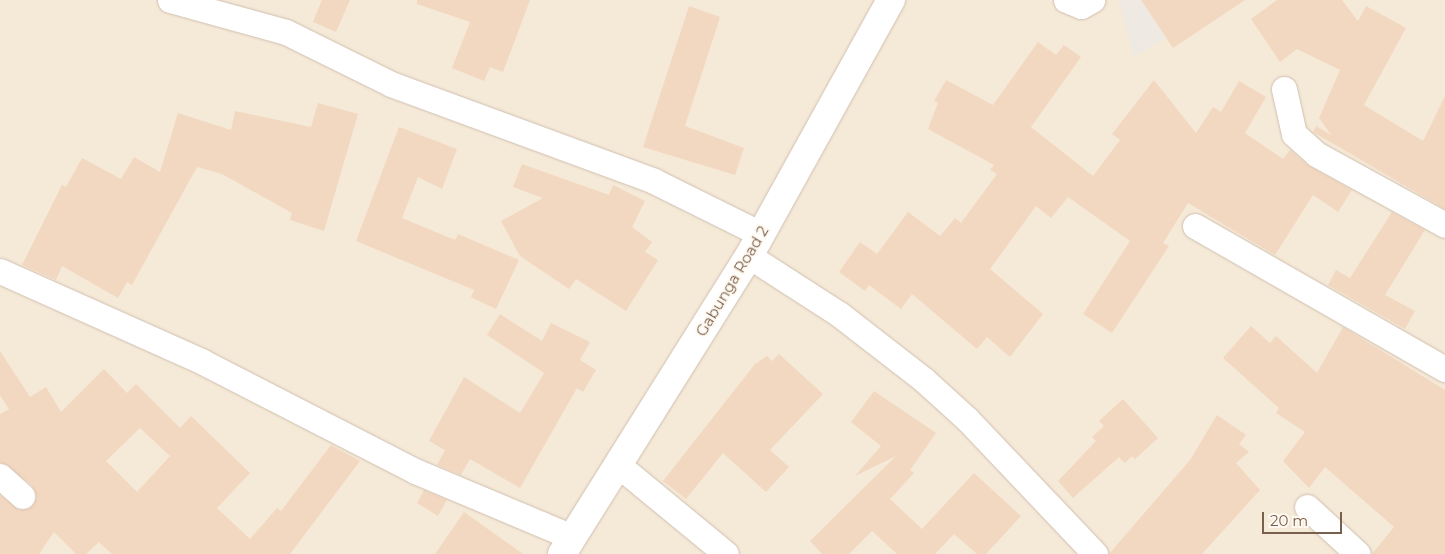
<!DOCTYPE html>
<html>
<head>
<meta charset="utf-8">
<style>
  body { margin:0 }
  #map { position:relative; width:1445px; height:554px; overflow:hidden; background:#fdf7ea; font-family:Montserrat,sans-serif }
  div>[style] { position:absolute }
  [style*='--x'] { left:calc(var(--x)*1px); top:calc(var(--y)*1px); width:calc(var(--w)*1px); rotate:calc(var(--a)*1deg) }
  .residential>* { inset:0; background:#f5e9d8 }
  .industrial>* { inset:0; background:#eee9e2 }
  .building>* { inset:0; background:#f3d8c1 }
  .roads { filter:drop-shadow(0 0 1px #d0bfae) drop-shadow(0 0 1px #d0bfae) }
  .minor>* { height:25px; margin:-12.5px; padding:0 12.5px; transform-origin:12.5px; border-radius:12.5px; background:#fff }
  .tertiary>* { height:28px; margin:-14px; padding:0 14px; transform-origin:14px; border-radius:14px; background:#fff }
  span { translate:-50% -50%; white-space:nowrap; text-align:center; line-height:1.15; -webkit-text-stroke:4px #fffaf1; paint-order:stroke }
  .street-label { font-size:15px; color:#795f4c }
  .scale { position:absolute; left:1262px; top:512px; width:80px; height:22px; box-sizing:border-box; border:2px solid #795f4c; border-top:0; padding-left:6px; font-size:15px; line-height:18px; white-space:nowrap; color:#795f4c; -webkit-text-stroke:4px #fffaf1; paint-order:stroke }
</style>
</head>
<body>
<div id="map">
  <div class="residential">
    <i style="clip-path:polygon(0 0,1445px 0,1445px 554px,0 554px)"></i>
  </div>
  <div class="industrial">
    <i style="clip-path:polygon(1119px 0,1226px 0,1134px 57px)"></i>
  </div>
  <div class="building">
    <i style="clip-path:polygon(322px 0,350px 0,336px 32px,313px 22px)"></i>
    <i style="clip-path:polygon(417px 0,530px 0,503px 72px,490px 67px,484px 81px,452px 68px,470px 22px,417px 4px)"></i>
    <i style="clip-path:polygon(1141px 0,1245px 0,1173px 48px)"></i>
    <i style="clip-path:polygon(1277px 0,1342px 0,1358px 21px,1366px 6px,1406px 28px,1364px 105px,1423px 141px,1445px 96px,1445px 209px,1313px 132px,1316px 126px,1331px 135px,1319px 118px,1340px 70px,1297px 49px,1280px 62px,1251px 19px)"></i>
    <i style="clip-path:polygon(689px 6px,720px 17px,685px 126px,744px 148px,735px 175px,643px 147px)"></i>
    <i style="clip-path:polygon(1038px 42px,1056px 55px,1064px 45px,1081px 57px,1031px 127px,1093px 176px,1120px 140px,1112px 134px,1154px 80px,1196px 133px,1213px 107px,1221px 112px,1239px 81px,1266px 97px,1245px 133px,1283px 159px,1290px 150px,1309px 166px,1352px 190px,1338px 212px,1313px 195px,1275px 255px,1188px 203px,1163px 243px,1169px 246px,1112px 333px,1083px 314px,1130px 241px,1068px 197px,1051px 218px,1036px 206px,990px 269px,1043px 314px,1010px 357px,987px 337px,977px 349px,912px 294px,901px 309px,869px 285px,865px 291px,839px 272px,860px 242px,877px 254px,908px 212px,940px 236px,955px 218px,961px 223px,997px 174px,990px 170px,994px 165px,928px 129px,938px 103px,934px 101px,946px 80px,993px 105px)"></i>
    <i style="clip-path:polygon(318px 103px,358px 114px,324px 231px,290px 220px,292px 213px,222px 174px,197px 167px,132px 285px,127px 282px,118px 298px,62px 266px,56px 280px,22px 265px,62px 185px,66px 187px,82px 158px,121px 179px,134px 157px,160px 172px,178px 113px,231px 130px,235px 111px,311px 127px)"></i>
    <i style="clip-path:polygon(399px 127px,457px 149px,442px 189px,418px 177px,402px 218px,455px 240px,458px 234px,519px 260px,496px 309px,471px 297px,474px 290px,356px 241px)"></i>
    <i style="clip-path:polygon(522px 164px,609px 195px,613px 185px,645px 201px,632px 227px,652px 242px,645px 252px,658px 260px,626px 311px,576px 279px,569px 289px,520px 256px,501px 221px,543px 198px,513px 187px)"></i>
    <i style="clip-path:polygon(1392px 212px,1425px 230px,1385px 295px,1415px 311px,1405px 329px,1328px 285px,1336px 270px,1350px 278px)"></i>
    <i style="clip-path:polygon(500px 314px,542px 341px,551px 323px,590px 342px,580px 360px,596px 370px,583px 392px,577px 388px,520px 488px,470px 459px,461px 475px,437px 465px,445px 450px,429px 441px,464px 377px,520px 413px,544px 373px,487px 335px)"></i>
    <i style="clip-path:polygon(1251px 326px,1270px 343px,1276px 336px,1317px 373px,1343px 327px,1445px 390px,1445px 554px,1372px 554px,1394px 527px,1325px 467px,1309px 488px,1283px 461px,1305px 432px,1276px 413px,1279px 408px,1223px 358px)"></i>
    <i style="clip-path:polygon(evenodd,0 351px,30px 397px,46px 387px,61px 412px,104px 369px,127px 393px,136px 384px,180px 428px,191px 416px,250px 473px,217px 508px,250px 539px,277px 508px,281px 511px,331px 445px,360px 461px,290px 554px,112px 554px,99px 542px,86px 554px,76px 554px,54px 532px,39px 554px,0 554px,0 495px,19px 510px,32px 506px,36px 499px,32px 485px,0 462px,0 414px,9px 409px,0 395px,0 351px,140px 428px,170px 456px,137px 492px,106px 461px,140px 428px)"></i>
    <i style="clip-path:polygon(779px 354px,823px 394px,770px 450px,789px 467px,766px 492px,723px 453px,686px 499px,663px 481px,755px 364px,767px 356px,772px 361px)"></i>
    <i style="clip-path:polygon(874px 391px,936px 433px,910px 470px,914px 473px,890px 499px,922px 529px,974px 473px,1021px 516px,986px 554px,977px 554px,954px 534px,935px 554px,897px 554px,872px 531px,849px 554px,822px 554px,810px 541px,896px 456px,855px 476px,881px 446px,851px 422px)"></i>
    <i style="clip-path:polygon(1123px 399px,1158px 438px,1135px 459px,1132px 456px,1125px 463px,1119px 457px,1073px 498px,1058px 481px,1096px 441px,1092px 437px,1104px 426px,1099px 421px)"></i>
    <i style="clip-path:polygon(1217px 415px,1246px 435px,1239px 444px,1249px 452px,1236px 463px,1260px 490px,1202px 554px,1109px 554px,1190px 460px)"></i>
    <i style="clip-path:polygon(424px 490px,447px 500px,438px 516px,417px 503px)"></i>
    <i style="clip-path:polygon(464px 512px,523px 554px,435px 554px)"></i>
  </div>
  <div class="roads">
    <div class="minor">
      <i style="--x:170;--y:0;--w:120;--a:15.4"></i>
      <i style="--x:286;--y:32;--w:117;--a:26.3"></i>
      <i style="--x:391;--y:84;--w:280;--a:20.2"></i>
      <i style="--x:654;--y:181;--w:119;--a:26.4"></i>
      <i style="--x:1066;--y:0;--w:16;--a:22"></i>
      <i style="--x:1081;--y:6;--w:13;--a:-29"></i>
      <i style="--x:1284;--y:89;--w:46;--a:77.5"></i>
      <i style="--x:1294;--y:134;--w:30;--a:42"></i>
      <i style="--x:1316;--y:154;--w:147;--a:28.8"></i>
      <i style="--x:1195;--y:226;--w:288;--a:29.8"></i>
      <i style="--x:749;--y:256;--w:107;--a:32.8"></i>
      <i style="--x:839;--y:314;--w:108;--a:37.8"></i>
      <i style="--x:924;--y:380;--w:58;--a:42.2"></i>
      <i style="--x:967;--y:419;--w:186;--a:46.5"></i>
      <i style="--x:0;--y:271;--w:222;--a:24.1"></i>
      <i style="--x:203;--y:362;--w:238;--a:27.2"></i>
      <i style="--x:415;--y:471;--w:170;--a:22.8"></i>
      <i style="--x:617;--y:464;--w:141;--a:39.5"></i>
      <i style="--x:0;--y:476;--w:30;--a:42"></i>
      <i style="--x:1307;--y:507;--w:69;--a:42.7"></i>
    </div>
    <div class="tertiary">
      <i style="--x:562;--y:554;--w:352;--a:-57.9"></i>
      <i style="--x:749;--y:256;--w:293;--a:-61"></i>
    </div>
  </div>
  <div class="street-label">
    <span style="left:732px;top:281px;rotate:-59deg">Gabunga Road 2</span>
  </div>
  <div class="scale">20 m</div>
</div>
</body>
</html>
